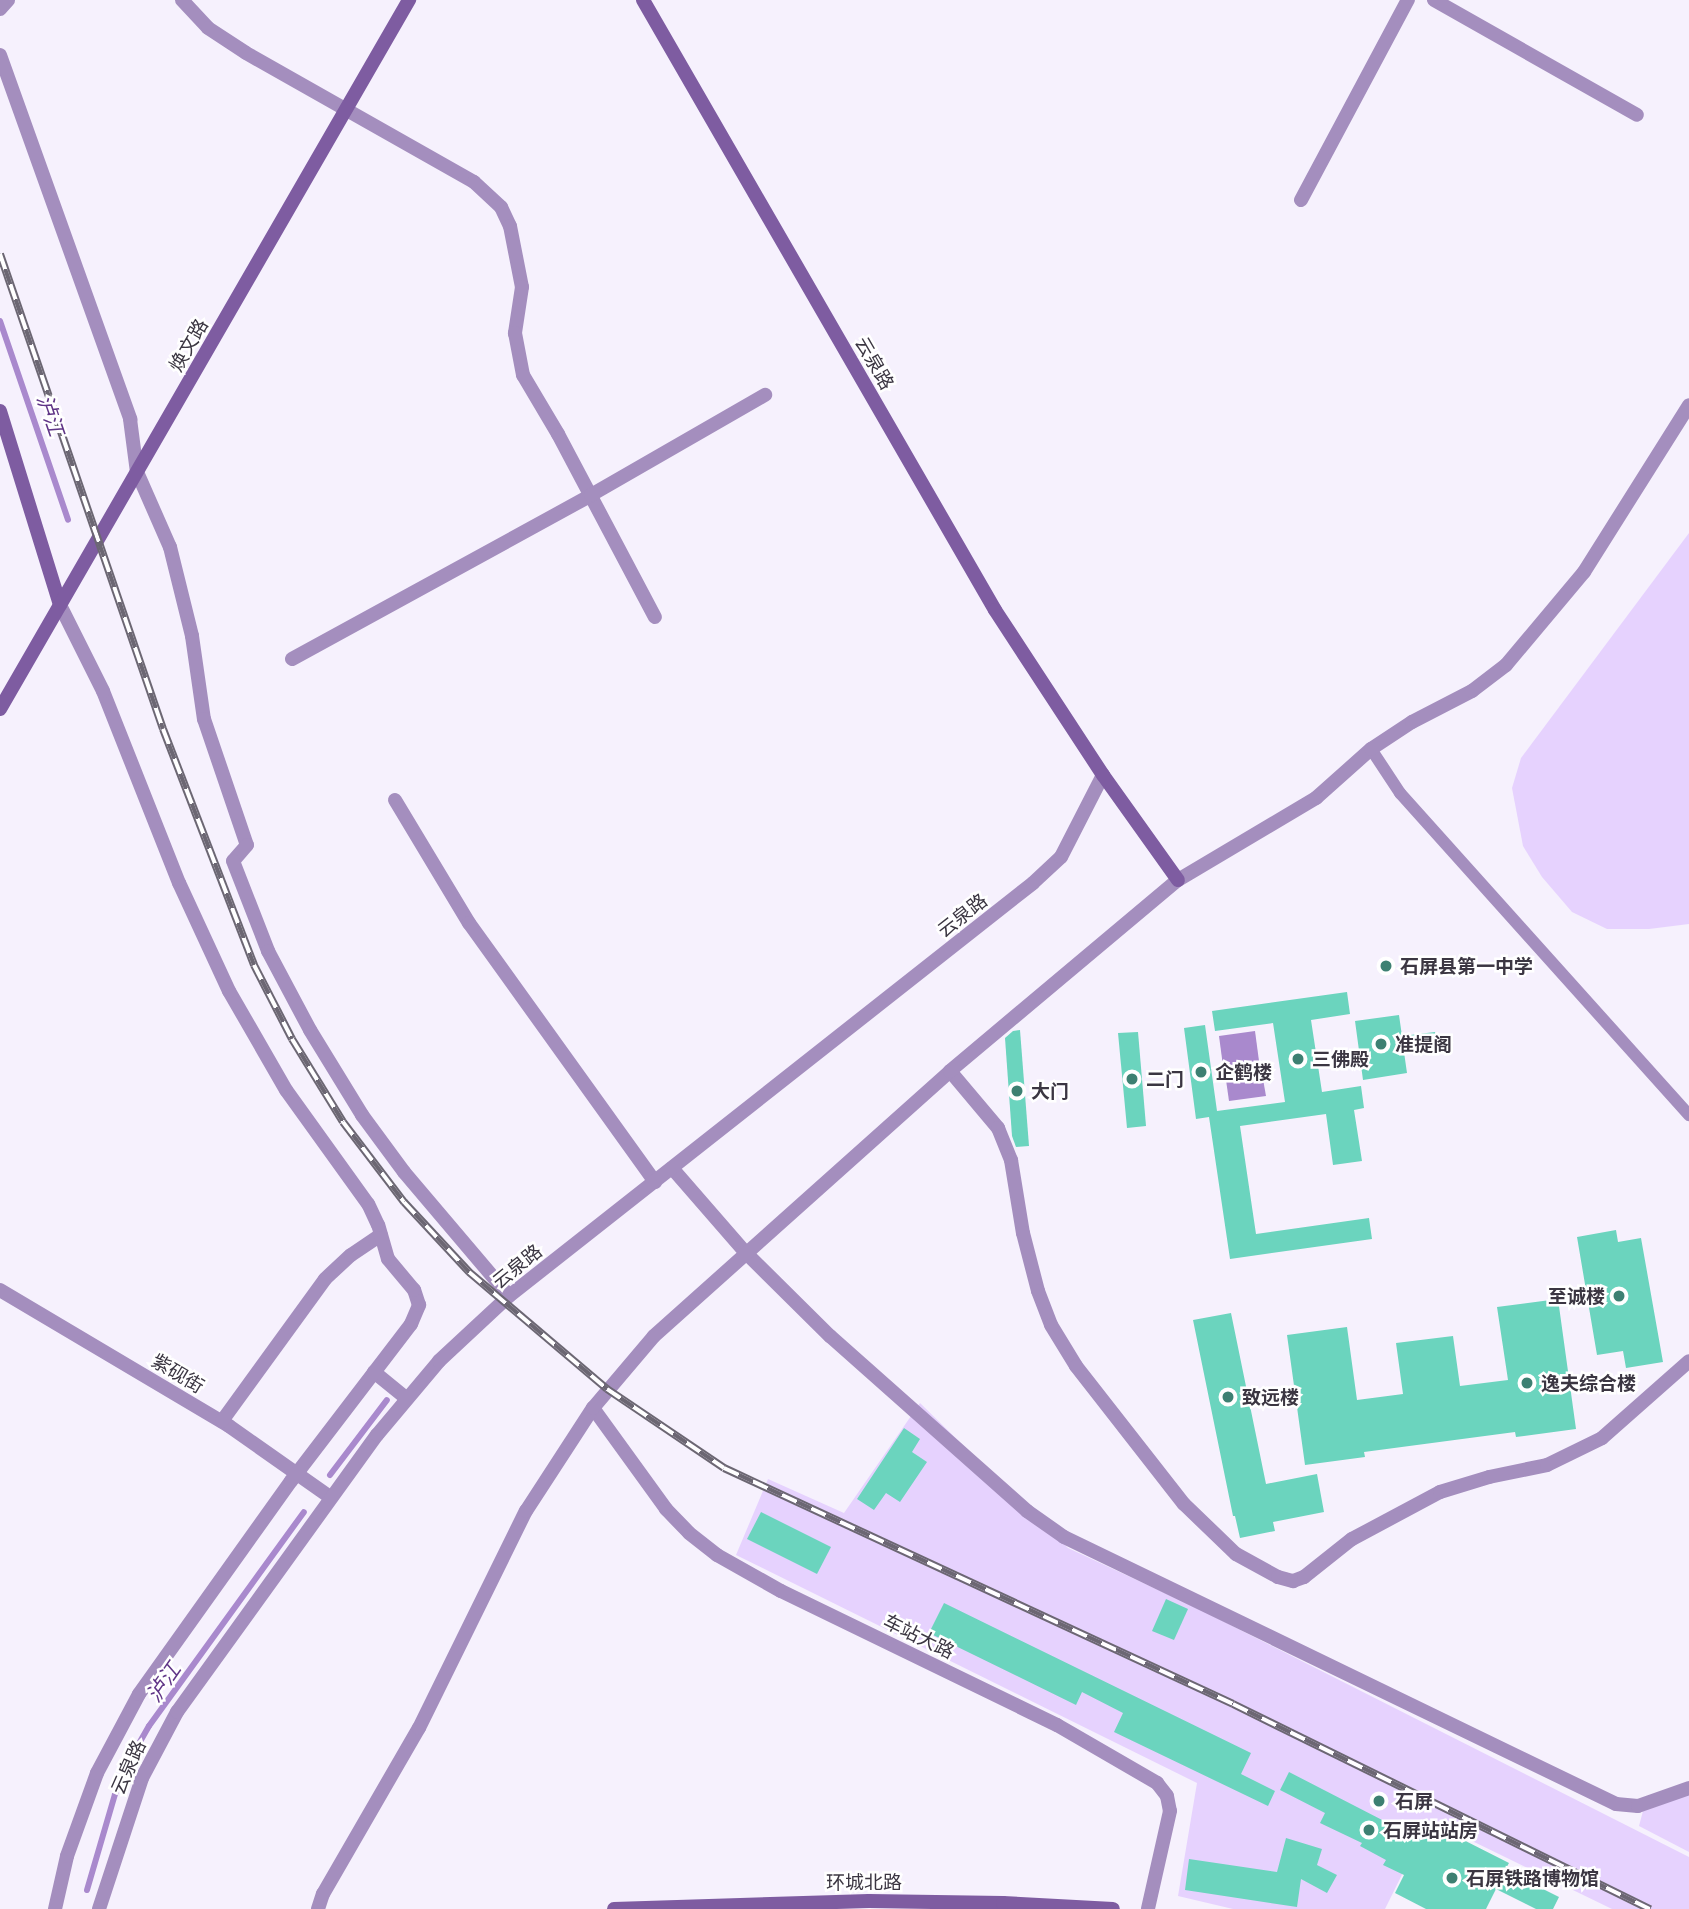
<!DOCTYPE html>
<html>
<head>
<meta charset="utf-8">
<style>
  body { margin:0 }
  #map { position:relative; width:1689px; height:1909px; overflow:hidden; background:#f6f1fd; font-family:"Titillium Web","Noto Sans SC",sans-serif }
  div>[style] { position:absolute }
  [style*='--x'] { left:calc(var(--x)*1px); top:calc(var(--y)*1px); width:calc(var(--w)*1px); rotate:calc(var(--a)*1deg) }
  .green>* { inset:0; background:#e6d2fe }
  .water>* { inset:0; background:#a989cd }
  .stream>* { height:6px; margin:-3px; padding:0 3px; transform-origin:3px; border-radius:3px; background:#a989cd }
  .building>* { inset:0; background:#6bd4be }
  .lane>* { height:12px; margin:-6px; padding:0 6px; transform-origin:6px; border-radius:6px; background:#a48ebe }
  .street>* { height:14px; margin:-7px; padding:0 7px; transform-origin:7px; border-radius:7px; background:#a48ebe }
  .secondary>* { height:14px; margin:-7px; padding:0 7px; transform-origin:7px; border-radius:7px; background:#7e5ca1 }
  .rail>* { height:8px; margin-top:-4px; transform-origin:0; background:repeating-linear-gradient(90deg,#fff 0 16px,#6c6773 0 32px); box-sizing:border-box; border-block:2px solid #6c6773 }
  .dots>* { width:19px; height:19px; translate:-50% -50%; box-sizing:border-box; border:4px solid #fff; border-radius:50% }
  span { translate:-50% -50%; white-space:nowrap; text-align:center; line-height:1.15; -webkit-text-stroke:5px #fff; paint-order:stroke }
  .street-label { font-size:19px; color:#3b3642 }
  .poi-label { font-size:19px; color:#3b3642; font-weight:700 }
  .left { translate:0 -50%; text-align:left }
  .right { translate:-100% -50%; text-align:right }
  .water-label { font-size:21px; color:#603587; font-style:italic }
</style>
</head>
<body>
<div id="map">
  <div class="green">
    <i style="clip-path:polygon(1689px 533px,1689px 924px,1649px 929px,1607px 929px,1572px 912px,1542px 877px,1523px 846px,1512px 788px,1521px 758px)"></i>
    <i style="clip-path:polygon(920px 1403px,1068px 1548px,1197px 1608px,1689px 1857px,1689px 1909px,1612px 1909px,1429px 1820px,1385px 1909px,1233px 1909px,1178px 1896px,1197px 1783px,736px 1555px,768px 1479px,844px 1513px)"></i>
    <i style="clip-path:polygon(1689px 1794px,1689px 1852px,1639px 1826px,1643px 1811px)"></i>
  </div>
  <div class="water">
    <i style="clip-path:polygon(1255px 1031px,1259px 1061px,1223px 1066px,1219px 1036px)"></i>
    <i style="clip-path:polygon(1261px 1068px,1266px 1096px,1229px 1101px,1225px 1073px)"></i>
  </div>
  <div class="stream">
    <i style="--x:0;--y:321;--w:210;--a:71.1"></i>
    <i style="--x:330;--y:1475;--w:94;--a:-52.8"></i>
    <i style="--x:87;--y:1890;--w:100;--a:-73.7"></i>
    <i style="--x:115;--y:1794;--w:36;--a:-67"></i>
    <i style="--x:129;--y:1761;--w:40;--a:-60.3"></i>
    <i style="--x:149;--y:1726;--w:264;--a:-54.1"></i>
  </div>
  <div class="building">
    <i style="clip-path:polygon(1347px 992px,1350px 1014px,1311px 1020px,1322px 1092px,1361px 1086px,1364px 1108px,1354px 1110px,1362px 1161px,1333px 1165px,1326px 1114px,1240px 1126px,1256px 1234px,1369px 1218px,1372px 1239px,1230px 1259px,1209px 1117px,1196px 1119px,1184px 1028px,1205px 1025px,1217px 1111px,1285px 1102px,1273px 1023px,1215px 1031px,1212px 1011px)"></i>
    <i style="clip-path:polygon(1399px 1015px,1402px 1036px,1435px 1032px,1437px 1047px,1404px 1052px,1407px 1073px,1363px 1080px,1355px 1021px)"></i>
    <i style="clip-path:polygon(1020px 1030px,1029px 1146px,1016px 1147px,1012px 1136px,1005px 1038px,1013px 1031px)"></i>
    <i style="clip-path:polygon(1138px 1032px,1146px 1126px,1127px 1128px,1118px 1033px)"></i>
    <i style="clip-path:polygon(1616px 1230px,1618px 1242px,1641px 1238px,1663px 1362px,1626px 1368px,1623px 1351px,1597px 1355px,1577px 1237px)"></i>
    <i style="clip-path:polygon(1558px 1299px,1576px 1429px,1516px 1437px,1515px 1432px,1364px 1452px,1365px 1457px,1305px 1465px,1287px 1335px,1347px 1327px,1357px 1400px,1403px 1394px,1396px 1343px,1453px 1336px,1460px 1386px,1508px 1380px,1497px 1307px)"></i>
    <i style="clip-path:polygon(1231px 1313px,1266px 1484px,1317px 1474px,1324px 1512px,1273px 1522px,1275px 1531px,1240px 1538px,1235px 1516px,1233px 1516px,1193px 1320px)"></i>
    <i style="clip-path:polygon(904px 1428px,920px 1439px,912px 1452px,927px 1462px,900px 1502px,886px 1493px,874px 1510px,857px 1499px)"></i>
    <i style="clip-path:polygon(761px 1512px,831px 1547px,817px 1574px,747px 1539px)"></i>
    <i style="clip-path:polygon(1166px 1599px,1188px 1609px,1174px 1640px,1152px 1631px)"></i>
    <i style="clip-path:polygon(944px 1603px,1251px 1753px,1241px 1774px,1275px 1791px,1268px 1806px,1114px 1732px,1123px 1713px,1082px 1692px,1076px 1705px,929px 1633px)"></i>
    <i style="clip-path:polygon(1289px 1772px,1421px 1840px,1430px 1823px,1509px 1863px,1505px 1870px,1559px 1897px,1553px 1909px,1536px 1909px,1496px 1889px,1486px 1909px,1426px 1909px,1395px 1893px,1404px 1875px,1383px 1865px,1386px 1860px,1360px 1846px,1362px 1843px,1320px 1823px,1325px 1813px,1280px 1790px)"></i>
    <i style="clip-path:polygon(1286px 1838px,1322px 1849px,1317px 1865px,1337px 1875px,1327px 1893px,1301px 1879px,1297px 1907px,1185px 1890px,1189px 1859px,1277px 1872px)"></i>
  </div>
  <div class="lane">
    <i style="--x:1371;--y:749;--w:53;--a:56.6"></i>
    <i style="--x:1400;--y:793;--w:433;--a:48.1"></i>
  </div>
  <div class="street">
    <i style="--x:182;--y:0;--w:38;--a:47"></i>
    <i style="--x:208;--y:28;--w:45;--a:33.3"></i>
    <i style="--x:246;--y:53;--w:262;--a:29.5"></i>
    <i style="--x:474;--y:182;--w:37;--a:43"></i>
    <i style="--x:501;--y:207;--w:21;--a:65"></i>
    <i style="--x:510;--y:226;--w:62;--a:78.9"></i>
    <i style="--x:522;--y:287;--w:47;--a:98.7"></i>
    <i style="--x:515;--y:333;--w:43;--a:79.2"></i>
    <i style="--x:523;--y:375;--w:69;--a:59.3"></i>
    <i style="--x:558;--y:434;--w:207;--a:62.1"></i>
    <i style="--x:1434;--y:0;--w:233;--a:29.5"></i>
    <i style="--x:0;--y:9;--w:12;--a:-48"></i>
    <i style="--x:0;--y:55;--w:387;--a:70.3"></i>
    <i style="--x:130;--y:419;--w:53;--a:82.5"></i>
    <i style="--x:137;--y:472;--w:82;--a:66.3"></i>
    <i style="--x:170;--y:547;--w:92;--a:76.1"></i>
    <i style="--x:192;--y:636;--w:84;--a:81.8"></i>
    <i style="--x:204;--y:719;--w:133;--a:71.2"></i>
    <i style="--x:247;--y:845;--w:21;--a:131"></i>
    <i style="--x:233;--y:861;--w:97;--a:68.7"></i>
    <i style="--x:268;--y:951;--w:89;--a:62"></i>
    <i style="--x:310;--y:1030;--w:100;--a:58.5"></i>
    <i style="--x:362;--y:1115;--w:71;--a:53.6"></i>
    <i style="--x:404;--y:1172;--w:162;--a:49.7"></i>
    <i style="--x:1301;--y:200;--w:227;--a:-61.9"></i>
    <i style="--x:292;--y:659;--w:341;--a:-28.7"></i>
    <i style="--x:591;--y:495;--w:201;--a:-29.9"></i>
    <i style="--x:395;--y:800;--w:144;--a:59"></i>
    <i style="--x:469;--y:923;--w:319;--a:54.3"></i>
    <i style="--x:950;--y:1071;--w:75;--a:49.9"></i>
    <i style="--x:998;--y:1128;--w:35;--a:68"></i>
    <i style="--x:1011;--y:1160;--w:74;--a:80.7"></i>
    <i style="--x:1023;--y:1233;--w:60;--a:75.5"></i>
    <i style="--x:1038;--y:1291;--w:36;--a:69"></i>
    <i style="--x:1051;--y:1325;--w:48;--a:58.6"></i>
    <i style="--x:1076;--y:1366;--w:175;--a:52"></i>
    <i style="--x:1184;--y:1504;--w:72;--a:43.9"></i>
    <i style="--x:1236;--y:1554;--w:48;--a:28.7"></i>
    <i style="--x:1278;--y:1577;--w:16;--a:15"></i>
    <i style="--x:1293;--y:1581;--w:12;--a:-20"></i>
    <i style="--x:1304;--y:1577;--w:61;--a:-38.4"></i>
    <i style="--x:1352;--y:1539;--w:100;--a:-28.1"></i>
    <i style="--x:1440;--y:1492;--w:51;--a:-17"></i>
    <i style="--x:1489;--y:1477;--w:59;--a:-11.7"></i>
    <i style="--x:1547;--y:1465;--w:61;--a:-26.1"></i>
    <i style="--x:1602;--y:1438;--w:116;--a:-41.5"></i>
    <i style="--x:672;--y:1168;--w:111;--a:49"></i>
    <i style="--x:745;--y:1252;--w:120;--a:44.7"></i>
    <i style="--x:830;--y:1336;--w:264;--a:41.6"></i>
    <i style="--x:1027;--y:1511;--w:45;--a:35.1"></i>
    <i style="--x:1064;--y:1537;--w:613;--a:25.81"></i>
    <i style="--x:1616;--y:1804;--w:22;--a:5"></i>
    <i style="--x:1638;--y:1806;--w:54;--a:-19.4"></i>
    <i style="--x:0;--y:1290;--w:266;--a:30.7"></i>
    <i style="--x:229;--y:1426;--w:123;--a:35.1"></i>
    <i style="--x:374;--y:1372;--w:41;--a:39.1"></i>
    <i style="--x:593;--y:1408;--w:125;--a:54.1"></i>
    <i style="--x:666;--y:1509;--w:33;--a:46"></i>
    <i style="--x:689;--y:1533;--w:36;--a:38"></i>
    <i style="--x:717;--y:1555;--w:73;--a:29.4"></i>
    <i style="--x:781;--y:1591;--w:307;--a:25.9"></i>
    <i style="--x:1057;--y:1725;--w:116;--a:30.1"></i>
    <i style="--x:1157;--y:1783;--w:16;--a:52"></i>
    <i style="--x:1167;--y:1796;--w:15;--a:79"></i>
    <i style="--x:1170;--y:1811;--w:100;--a:102.7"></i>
    <i style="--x:222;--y:1421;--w:175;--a:-54"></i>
    <i style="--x:325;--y:1279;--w:35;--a:-43"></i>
    <i style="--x:351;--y:1255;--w:36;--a:-34"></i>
    <i style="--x:55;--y:1909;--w:54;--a:-77.2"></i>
    <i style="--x:67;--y:1856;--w:88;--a:-70.1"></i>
    <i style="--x:97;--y:1773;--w:89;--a:-62"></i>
    <i style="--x:139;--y:1694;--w:262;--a:-54.5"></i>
    <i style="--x:291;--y:1481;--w:198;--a:-52.6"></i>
    <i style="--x:411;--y:1324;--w:21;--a:-67"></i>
    <i style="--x:419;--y:1305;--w:16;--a:-108"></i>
    <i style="--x:414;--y:1290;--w:40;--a:-130"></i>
    <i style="--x:388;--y:1259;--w:35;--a:-106"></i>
    <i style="--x:378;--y:1225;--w:23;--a:-115"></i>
    <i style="--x:368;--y:1204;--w:140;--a:-125.7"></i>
    <i style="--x:286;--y:1090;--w:114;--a:-119.9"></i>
    <i style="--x:229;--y:991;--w:119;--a:-114.8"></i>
    <i style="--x:179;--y:883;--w:206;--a:-111.6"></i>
    <i style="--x:103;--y:691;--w:96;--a:-116.6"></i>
    <i style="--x:99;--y:1909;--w:138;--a:-71.8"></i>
    <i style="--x:142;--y:1778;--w:75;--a:-62.1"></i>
    <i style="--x:177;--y:1712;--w:342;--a:-54.2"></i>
    <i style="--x:377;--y:1435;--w:97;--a:-50"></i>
    <i style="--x:439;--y:1361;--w:96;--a:-42.9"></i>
    <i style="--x:509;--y:1296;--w:667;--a:-38.24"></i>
    <i style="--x:1033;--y:883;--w:38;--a:-43"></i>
    <i style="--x:1061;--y:857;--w:92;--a:-62.9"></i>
    <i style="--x:318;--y:1909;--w:16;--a:-72"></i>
    <i style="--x:323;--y:1894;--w:192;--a:-60"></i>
    <i style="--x:419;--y:1728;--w:242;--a:-63.8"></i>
    <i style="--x:526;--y:1511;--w:123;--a:-57"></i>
    <i style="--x:593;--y:1408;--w:94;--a:-49.7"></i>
    <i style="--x:654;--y:1336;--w:397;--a:-41.8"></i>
    <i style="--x:950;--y:1071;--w:297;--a:-40"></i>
    <i style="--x:1178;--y:880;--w:161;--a:-30.7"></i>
    <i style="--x:1316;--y:798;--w:74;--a:-41.7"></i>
    <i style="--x:1371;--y:749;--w:49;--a:-33.4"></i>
    <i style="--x:1412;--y:722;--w:68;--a:-27.3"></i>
    <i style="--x:1472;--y:691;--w:43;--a:-37.4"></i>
    <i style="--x:1506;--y:665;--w:121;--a:-50"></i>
    <i style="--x:1584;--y:572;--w:197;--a:-57.8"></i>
  </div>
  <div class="secondary">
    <i style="--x:643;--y:0;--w:704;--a:60.01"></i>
    <i style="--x:995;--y:610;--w:197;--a:56.8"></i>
    <i style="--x:1103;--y:775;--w:129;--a:54.5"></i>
    <i style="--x:0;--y:411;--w:203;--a:72.8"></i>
    <i style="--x:0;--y:709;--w:819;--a:-60.02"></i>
    <i style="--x:614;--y:1909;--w:255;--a:-1.8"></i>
    <i style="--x:869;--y:1901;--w:134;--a:0.9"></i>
    <i style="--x:1003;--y:1903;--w:110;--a:3.1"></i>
  </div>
  <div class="rail">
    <i style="--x:0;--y:254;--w:502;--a:71.06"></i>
    <i style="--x:163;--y:729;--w:253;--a:68.9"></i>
    <i style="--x:254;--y:965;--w:83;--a:62.8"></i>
    <i style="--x:292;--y:1039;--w:97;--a:58.4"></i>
    <i style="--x:343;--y:1122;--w:101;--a:52.7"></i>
    <i style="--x:404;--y:1202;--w:96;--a:47.1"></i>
    <i style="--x:469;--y:1272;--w:181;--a:40.3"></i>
    <i style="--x:607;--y:1389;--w:141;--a:34"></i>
    <i style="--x:724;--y:1468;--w:561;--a:24.87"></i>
    <i style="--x:1233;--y:1704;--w:465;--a:26.2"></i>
  </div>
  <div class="dots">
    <i style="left:1386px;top:966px;background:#3d8072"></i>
    <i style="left:1381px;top:1044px;background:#3d8072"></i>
    <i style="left:1298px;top:1059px;background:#3d8072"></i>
    <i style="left:1201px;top:1072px;background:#3d8072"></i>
    <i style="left:1132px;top:1079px;background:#3d8072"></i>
    <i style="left:1017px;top:1091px;background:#3d8072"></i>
    <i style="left:1619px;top:1296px;background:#3d8072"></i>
    <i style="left:1527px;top:1383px;background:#3d8072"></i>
    <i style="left:1228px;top:1397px;background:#3d8072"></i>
    <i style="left:1379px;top:1801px;background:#3d8072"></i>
    <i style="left:1369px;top:1830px;background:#3d8072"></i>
    <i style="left:1452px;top:1878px;background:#3d8072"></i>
  </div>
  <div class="street-label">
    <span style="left:188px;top:345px;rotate:-60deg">焕文路</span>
    <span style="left:875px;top:363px;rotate:60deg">云泉路</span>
    <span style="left:962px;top:915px;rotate:-38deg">云泉路</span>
    <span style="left:517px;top:1266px;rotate:-39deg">云泉路</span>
    <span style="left:178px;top:1373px;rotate:31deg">紫砚街</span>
    <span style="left:919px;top:1636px;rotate:26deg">车站大路</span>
    <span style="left:128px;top:1767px;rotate:-66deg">云泉路</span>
    <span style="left:864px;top:1882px">环城北路</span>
  </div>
  <div class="poi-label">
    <span class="left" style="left:1400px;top:966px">石屏县第一中学</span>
    <span class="left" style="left:1395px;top:1044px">准提阁</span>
    <span class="left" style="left:1312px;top:1059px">三佛殿</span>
    <span class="left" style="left:1215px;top:1072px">企鹤楼</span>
    <span class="left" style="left:1146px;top:1079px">二门</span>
    <span class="left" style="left:1031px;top:1091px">大门</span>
    <span class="right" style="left:1605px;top:1296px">至诚楼</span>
    <span class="left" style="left:1541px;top:1383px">逸夫综合楼</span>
    <span class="left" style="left:1242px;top:1397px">致远楼</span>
    <span class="left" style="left:1395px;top:1801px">石屏</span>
    <span class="left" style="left:1383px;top:1830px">石屏站站房</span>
    <span class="left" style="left:1466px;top:1878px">石屏铁路博物馆</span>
  </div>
  <div class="water-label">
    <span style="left:51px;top:415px;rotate:71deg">泸江</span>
    <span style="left:163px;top:1682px;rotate:-55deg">泸江</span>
  </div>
</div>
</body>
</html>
